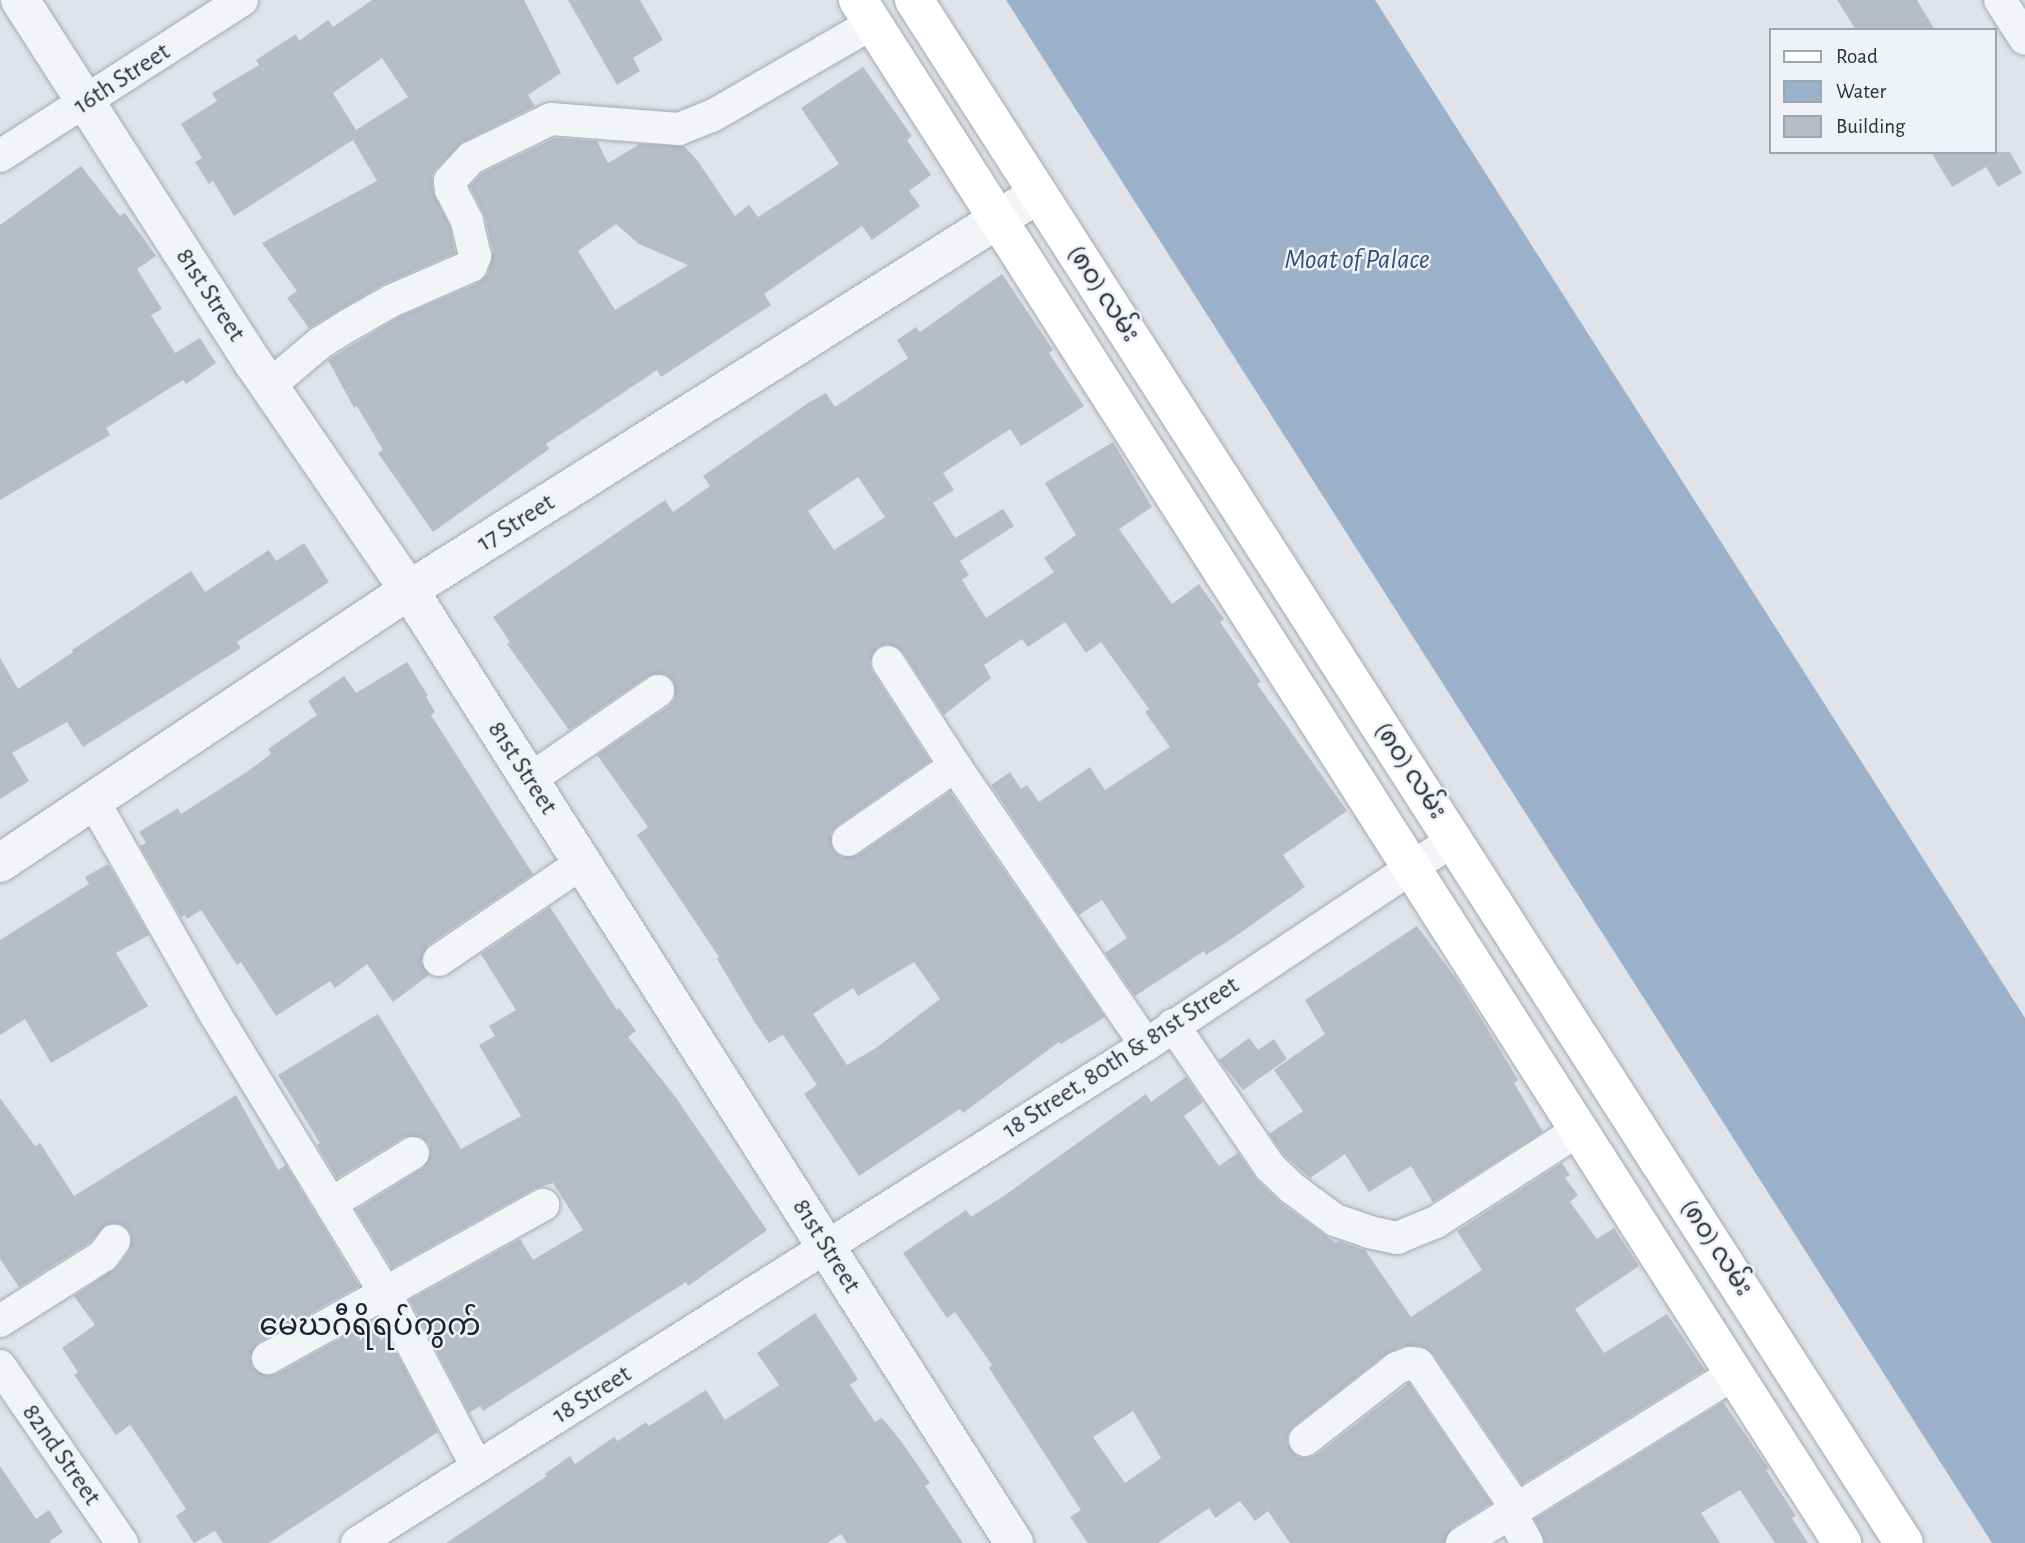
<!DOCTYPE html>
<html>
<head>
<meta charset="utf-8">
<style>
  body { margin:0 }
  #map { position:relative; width:2025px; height:1543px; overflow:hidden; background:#e0e3e9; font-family:"Alegreya Sans","Noto Sans Myanmar",sans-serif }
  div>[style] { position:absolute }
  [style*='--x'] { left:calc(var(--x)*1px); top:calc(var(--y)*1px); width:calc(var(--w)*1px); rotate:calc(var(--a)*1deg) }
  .water>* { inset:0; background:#9bb1c9 }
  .building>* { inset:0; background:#b7bdc6 }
  .roads { filter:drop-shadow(0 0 2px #a5aab3) drop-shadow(0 0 2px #a5aab3) }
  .minor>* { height:32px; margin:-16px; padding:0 16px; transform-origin:16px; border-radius:16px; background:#f3f4f7 }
  .tertiary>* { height:38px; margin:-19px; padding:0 19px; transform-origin:19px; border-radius:19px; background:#f3f4f7 }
  .primary>* { height:38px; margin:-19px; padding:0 19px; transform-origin:19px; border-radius:19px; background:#fff }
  span { translate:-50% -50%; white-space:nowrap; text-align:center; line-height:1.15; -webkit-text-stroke:5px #eff2f6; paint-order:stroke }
  .street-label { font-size:26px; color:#283140 }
  .water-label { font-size:28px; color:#325074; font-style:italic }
  .quarter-label { font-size:30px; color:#1b2231 }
  .legend { position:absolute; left:1769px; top:28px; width:228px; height:126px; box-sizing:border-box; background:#eff2f6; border:2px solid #9fa5ad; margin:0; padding:9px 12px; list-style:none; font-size:21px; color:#283140 }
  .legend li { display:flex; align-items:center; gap:14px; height:35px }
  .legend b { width:35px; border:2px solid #9fa5ad }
</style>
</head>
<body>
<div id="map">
  <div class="water">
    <i style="clip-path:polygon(1006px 0,1375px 0,2025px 1018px,2025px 1543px,1992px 1543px)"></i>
  </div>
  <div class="building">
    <i style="clip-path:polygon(evenodd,372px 0,524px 0,561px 73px,528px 95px,535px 106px,463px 142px,436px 169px,432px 176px,433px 192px,450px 227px,455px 253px,382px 285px,309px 328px,287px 298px,297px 291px,262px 243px,377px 181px,353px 140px,234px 216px,213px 181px,209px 184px,195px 162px,202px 158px,181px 124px,217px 101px,212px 93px,259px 65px,256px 60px,296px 34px,299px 41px,328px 20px,333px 27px,372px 0,382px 58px,408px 97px,356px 130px,333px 93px,382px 58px)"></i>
    <i style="clip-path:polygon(568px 0,640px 0,663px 40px,633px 58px,640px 71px,617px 85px)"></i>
    <i style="clip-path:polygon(1837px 0,1917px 0,1935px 30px,1856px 30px)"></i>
    <i style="clip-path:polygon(evenodd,863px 67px,912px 136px,907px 140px,931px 175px,909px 191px,920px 206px,872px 240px,862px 226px,764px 294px,771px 305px,661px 377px,657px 370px,546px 444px,549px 449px,433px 532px,378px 453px,383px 450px,357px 406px,354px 408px,328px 360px,399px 317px,478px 283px,488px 274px,493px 252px,485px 217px,470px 186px,482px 173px,555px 138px,597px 141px,608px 163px,640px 144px,684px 146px,697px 160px,735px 216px,749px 205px,758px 217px,839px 164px,801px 108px,863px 67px,616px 224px,639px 244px,688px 265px,615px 310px,578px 251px,616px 224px)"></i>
    <i style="clip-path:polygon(1931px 152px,2010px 152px,2022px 173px,1998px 187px,1986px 167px,1952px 187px)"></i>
    <i style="clip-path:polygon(81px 166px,120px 216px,125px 213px,156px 256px,137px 269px,162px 309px,151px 315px,175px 353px,200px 338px,216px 363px,186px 384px,183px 380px,106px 428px,110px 435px,0 500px,0 225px)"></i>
    <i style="clip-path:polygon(evenodd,1002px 274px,1053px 350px,1049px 353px,1084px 406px,1021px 446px,1010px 429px,943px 473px,954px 490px,933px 503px,955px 538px,1003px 509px,1014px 526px,960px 561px,969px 575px,962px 580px,986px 618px,1054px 572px,1044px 558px,1076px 535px,1045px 483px,1113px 442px,1152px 507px,1119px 529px,1172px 604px,1199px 584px,1224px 619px,1220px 622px,1261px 682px,1257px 684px,1347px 811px,1283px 855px,1305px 887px,1233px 938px,1206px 955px,1204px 951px,1135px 996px,1105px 953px,1127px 938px,1102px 900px,1079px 915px,991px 785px,1010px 772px,1021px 789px,1027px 785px,1039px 802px,1090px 767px,1105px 790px,1170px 747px,1145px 712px,1149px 709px,1101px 642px,1086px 653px,1065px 622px,1028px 647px,1022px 639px,984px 665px,991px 678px,944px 715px,903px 652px,888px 644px,878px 647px,870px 662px,872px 671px,930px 761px,838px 825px,831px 833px,833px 850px,841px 857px,858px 855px,950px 792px,1105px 1017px,1061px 1044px,1059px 1042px,963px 1113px,960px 1109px,859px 1176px,804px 1094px,817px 1085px,783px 1035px,769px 1043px,754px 1021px,717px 959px,719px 957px,637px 835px,648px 827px,597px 755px,669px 706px,675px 698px,673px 681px,665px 674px,648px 676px,569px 730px,507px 644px,510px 642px,493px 617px,665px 500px,673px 512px,710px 486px,703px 476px,808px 403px,826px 393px,835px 407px,908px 358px,897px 340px,916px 327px,920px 332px,1002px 274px,858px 477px,885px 517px,834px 550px,808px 511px,858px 477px,1002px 274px,914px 962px,940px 999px,876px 1048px,847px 1065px,813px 1014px,853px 988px,858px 996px,914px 962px)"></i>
    <i style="clip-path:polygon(304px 543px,329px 582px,237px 642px,241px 648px,83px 747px,67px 722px,12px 753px,29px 781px,0 799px,0 658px,18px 689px,73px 652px,72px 650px,191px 571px,205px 592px,269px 550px,276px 561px)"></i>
    <i style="clip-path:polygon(407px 662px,428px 696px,426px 697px,435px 712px,431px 715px,533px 874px,428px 945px,421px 961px,429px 975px,393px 1002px,367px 964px,335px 988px,330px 981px,276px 1016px,241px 962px,237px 965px,201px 910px,187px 919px,185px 915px,181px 917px,140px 846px,146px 843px,139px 832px,178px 808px,181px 814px,248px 771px,271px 754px,268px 749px,317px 715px,308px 701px,344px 676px,356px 693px)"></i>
    <i style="clip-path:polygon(108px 864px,149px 935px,116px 953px,148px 1006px,51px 1063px,25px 1019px,0 1035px,0 940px,89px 884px,85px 877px)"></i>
    <i style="clip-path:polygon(550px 907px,617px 1010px,619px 1008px,636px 1031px,628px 1037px,674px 1095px,767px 1230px,688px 1286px,686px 1282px,483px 1411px,480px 1406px,469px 1413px,410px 1300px,520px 1239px,533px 1260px,583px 1230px,553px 1183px,534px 1189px,392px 1268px,356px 1210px,423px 1168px,431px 1153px,429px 1144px,421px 1137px,404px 1137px,337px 1178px,317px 1145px,320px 1143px,278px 1075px,378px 1014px,461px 1149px,521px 1116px,479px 1045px,495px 1036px,489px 1026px,516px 1010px,481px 954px)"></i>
    <i style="clip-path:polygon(1417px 926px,1457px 980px,1487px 1028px,1518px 1080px,1514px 1083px,1543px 1132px,1433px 1202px,1411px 1166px,1369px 1192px,1345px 1154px,1310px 1178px,1284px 1155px,1269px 1134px,1303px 1111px,1274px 1070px,1325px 1034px,1305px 1000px)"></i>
    <i style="clip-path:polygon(1249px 1038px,1258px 1050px,1274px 1039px,1287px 1059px,1243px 1090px,1219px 1060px)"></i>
    <i style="clip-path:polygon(evenodd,1186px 1077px,1203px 1102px,1184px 1116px,1219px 1166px,1238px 1153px,1257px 1180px,1281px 1203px,1336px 1243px,1339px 1241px,1365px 1250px,1411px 1317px,1482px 1270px,1457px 1231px,1562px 1163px,1570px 1175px,1565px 1178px,1578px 1195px,1570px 1202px,1597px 1239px,1614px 1228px,1639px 1266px,1575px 1309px,1604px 1353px,1667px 1314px,1705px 1370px,1522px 1484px,1433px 1354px,1421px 1346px,1403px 1346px,1386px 1354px,1294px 1426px,1288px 1434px,1287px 1443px,1298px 1457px,1307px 1458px,1316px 1455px,1409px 1383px,1491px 1503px,1452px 1528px,1444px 1543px,1290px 1543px,1268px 1511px,1255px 1521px,1240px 1501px,1215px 1518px,1209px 1508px,1158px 1543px,1088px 1543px,1070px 1517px,1081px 1510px,989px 1368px,992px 1365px,955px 1312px,947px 1318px,903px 1253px,966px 1210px,971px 1217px,1005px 1195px,1146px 1094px,1151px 1102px,1186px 1077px,1133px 1411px,1161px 1458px,1125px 1483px,1093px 1437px,1133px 1411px)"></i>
    <i style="clip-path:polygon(236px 1095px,278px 1170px,286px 1165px,359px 1286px,259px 1342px,250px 1357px,252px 1367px,267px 1376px,277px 1374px,378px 1318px,438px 1432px,269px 1543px,223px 1543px,215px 1531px,194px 1543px,176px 1516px,186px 1509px,142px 1442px,130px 1425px,116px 1435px,74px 1375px,78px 1372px,62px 1348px,95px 1325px,74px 1296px,117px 1267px,129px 1251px,131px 1234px,125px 1227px,117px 1223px,106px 1225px,90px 1242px,19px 1287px,0 1259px,0 1098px,35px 1146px,40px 1143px,74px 1196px)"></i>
    <i style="clip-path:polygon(815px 1313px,858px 1379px,850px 1385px,875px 1422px,882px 1418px,901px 1441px,930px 1483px,925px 1486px,963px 1543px,847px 1543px,841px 1534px,827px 1543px,446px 1543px,547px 1476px,545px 1474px,570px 1456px,575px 1464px,614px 1437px,618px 1441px,646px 1422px,649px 1426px,706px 1390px,725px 1420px,779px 1385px,757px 1353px)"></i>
    <i style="clip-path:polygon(1723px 1402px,1769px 1469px,1766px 1470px,1796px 1516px,1792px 1518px,1808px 1543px,1775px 1543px,1740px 1490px,1701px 1513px,1720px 1543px,1545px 1543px,1535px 1519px)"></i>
    <i style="clip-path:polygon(0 1466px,36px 1519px,49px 1510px,63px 1532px,50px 1541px,51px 1543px,0 1543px)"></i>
  </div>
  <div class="roads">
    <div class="minor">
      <i style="--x:2000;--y:0;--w:46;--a:57.3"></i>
      <i style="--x:0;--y:156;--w:288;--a:-32.8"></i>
      <i style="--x:269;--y:386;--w:67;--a:-40.1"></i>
      <i style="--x:320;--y:343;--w:34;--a:-32"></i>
      <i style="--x:349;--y:325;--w:48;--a:-29.7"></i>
      <i style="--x:391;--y:301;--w:87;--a:-23.6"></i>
      <i style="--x:471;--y:266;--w:11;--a:-68"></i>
      <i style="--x:475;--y:256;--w:36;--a:-103"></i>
      <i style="--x:467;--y:221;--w:35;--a:-117"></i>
      <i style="--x:451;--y:190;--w:9;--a:-96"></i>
      <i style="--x:450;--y:181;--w:31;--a:-48"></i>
      <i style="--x:471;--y:158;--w:89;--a:-26"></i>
      <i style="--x:551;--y:119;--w:128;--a:4.5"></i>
      <i style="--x:679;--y:129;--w:35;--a:-22"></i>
      <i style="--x:712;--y:116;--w:186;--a:-30"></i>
      <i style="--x:888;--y:662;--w:124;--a:57.2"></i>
      <i style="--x:955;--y:766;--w:338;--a:55.6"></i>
      <i style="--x:529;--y:780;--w:157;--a:-34.6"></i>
      <i style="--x:94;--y:802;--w:244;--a:60.3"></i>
      <i style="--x:215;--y:1014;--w:324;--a:58.6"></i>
      <i style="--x:384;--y:1291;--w:199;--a:62.1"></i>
      <i style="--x:848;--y:840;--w:130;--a:-34.7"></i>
      <i style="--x:439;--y:960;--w:174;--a:-34.2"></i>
      <i style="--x:1173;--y:1025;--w:172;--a:55.7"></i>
      <i style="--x:1270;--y:1167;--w:30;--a:44"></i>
      <i style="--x:1292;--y:1188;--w:54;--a:36.7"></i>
      <i style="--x:1335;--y:1220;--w:36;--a:19"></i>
      <i style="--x:1369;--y:1232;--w:29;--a:12"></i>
      <i style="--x:1397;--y:1238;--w:42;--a:-22.3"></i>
      <i style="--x:1436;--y:1222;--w:170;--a:-32.8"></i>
      <i style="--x:332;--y:1203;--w:95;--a:-31.7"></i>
      <i style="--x:0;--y:1321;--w:122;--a:-32.3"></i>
      <i style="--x:103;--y:1256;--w:19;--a:-54"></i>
      <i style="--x:268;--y:1358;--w:315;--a:-29.1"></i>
      <i style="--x:0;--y:1366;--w:215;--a:55.4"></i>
      <i style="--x:1305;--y:1440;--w:117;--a:-38"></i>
      <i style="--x:1397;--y:1368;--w:14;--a:-21"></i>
      <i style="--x:1410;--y:1363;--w:8;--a:7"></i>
      <i style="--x:1418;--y:1364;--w:176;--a:55.7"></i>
      <i style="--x:1511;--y:1514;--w:33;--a:61"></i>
      <i style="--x:357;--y:1543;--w:933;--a:-32.26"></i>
      <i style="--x:1146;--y:1045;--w:371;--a:-33.7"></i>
      <i style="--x:1462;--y:1543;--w:319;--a:-31.9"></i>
    </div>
    <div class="tertiary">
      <i style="--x:20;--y:0;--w:433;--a:57.3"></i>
      <i style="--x:254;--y:364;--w:274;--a:55.6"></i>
      <i style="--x:409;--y:590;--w:1129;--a:57.59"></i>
      <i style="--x:0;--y:863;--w:492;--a:-33.7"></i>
      <i style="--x:409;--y:590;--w:743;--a:-32.19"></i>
    </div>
    <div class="primary">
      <i style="--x:858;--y:0;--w:1830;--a:57.47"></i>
      <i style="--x:914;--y:0;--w:1833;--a:57.32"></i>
    </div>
  </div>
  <div class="street-label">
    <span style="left:122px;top:79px;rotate:-33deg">16th Street</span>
    <span style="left:1103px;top:294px;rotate:57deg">(၈၀) လမ်း</span>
    <span style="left:210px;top:295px;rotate:57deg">81st Street</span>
    <span style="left:516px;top:523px;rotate:-32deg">17 Street</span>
    <span style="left:522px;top:768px;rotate:57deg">81st Street</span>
    <span style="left:1410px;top:771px;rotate:57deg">(၈၀) လမ်း</span>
    <span style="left:1121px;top:1058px;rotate:-33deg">18 Street, 80th &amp; 81st Street</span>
    <span style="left:826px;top:1246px;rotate:58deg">81st Street</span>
    <span style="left:1716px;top:1248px;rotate:57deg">(၈၀) လမ်း</span>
    <span style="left:592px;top:1395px;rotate:-32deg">18 Street</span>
    <span style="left:61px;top:1455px;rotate:55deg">82nd Street</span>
  </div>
  <div class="water-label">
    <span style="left:1357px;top:260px">Moat of Palace</span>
  </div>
  <div class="quarter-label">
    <span style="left:370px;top:1326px">မေဃဂီရိရပ်ကွက်</span>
  </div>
  <ul class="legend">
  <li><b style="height:9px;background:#fff"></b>Road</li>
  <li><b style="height:19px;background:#9bb1c9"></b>Water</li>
  <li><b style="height:19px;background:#b7bdc6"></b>Building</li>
  </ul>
</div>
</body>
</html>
